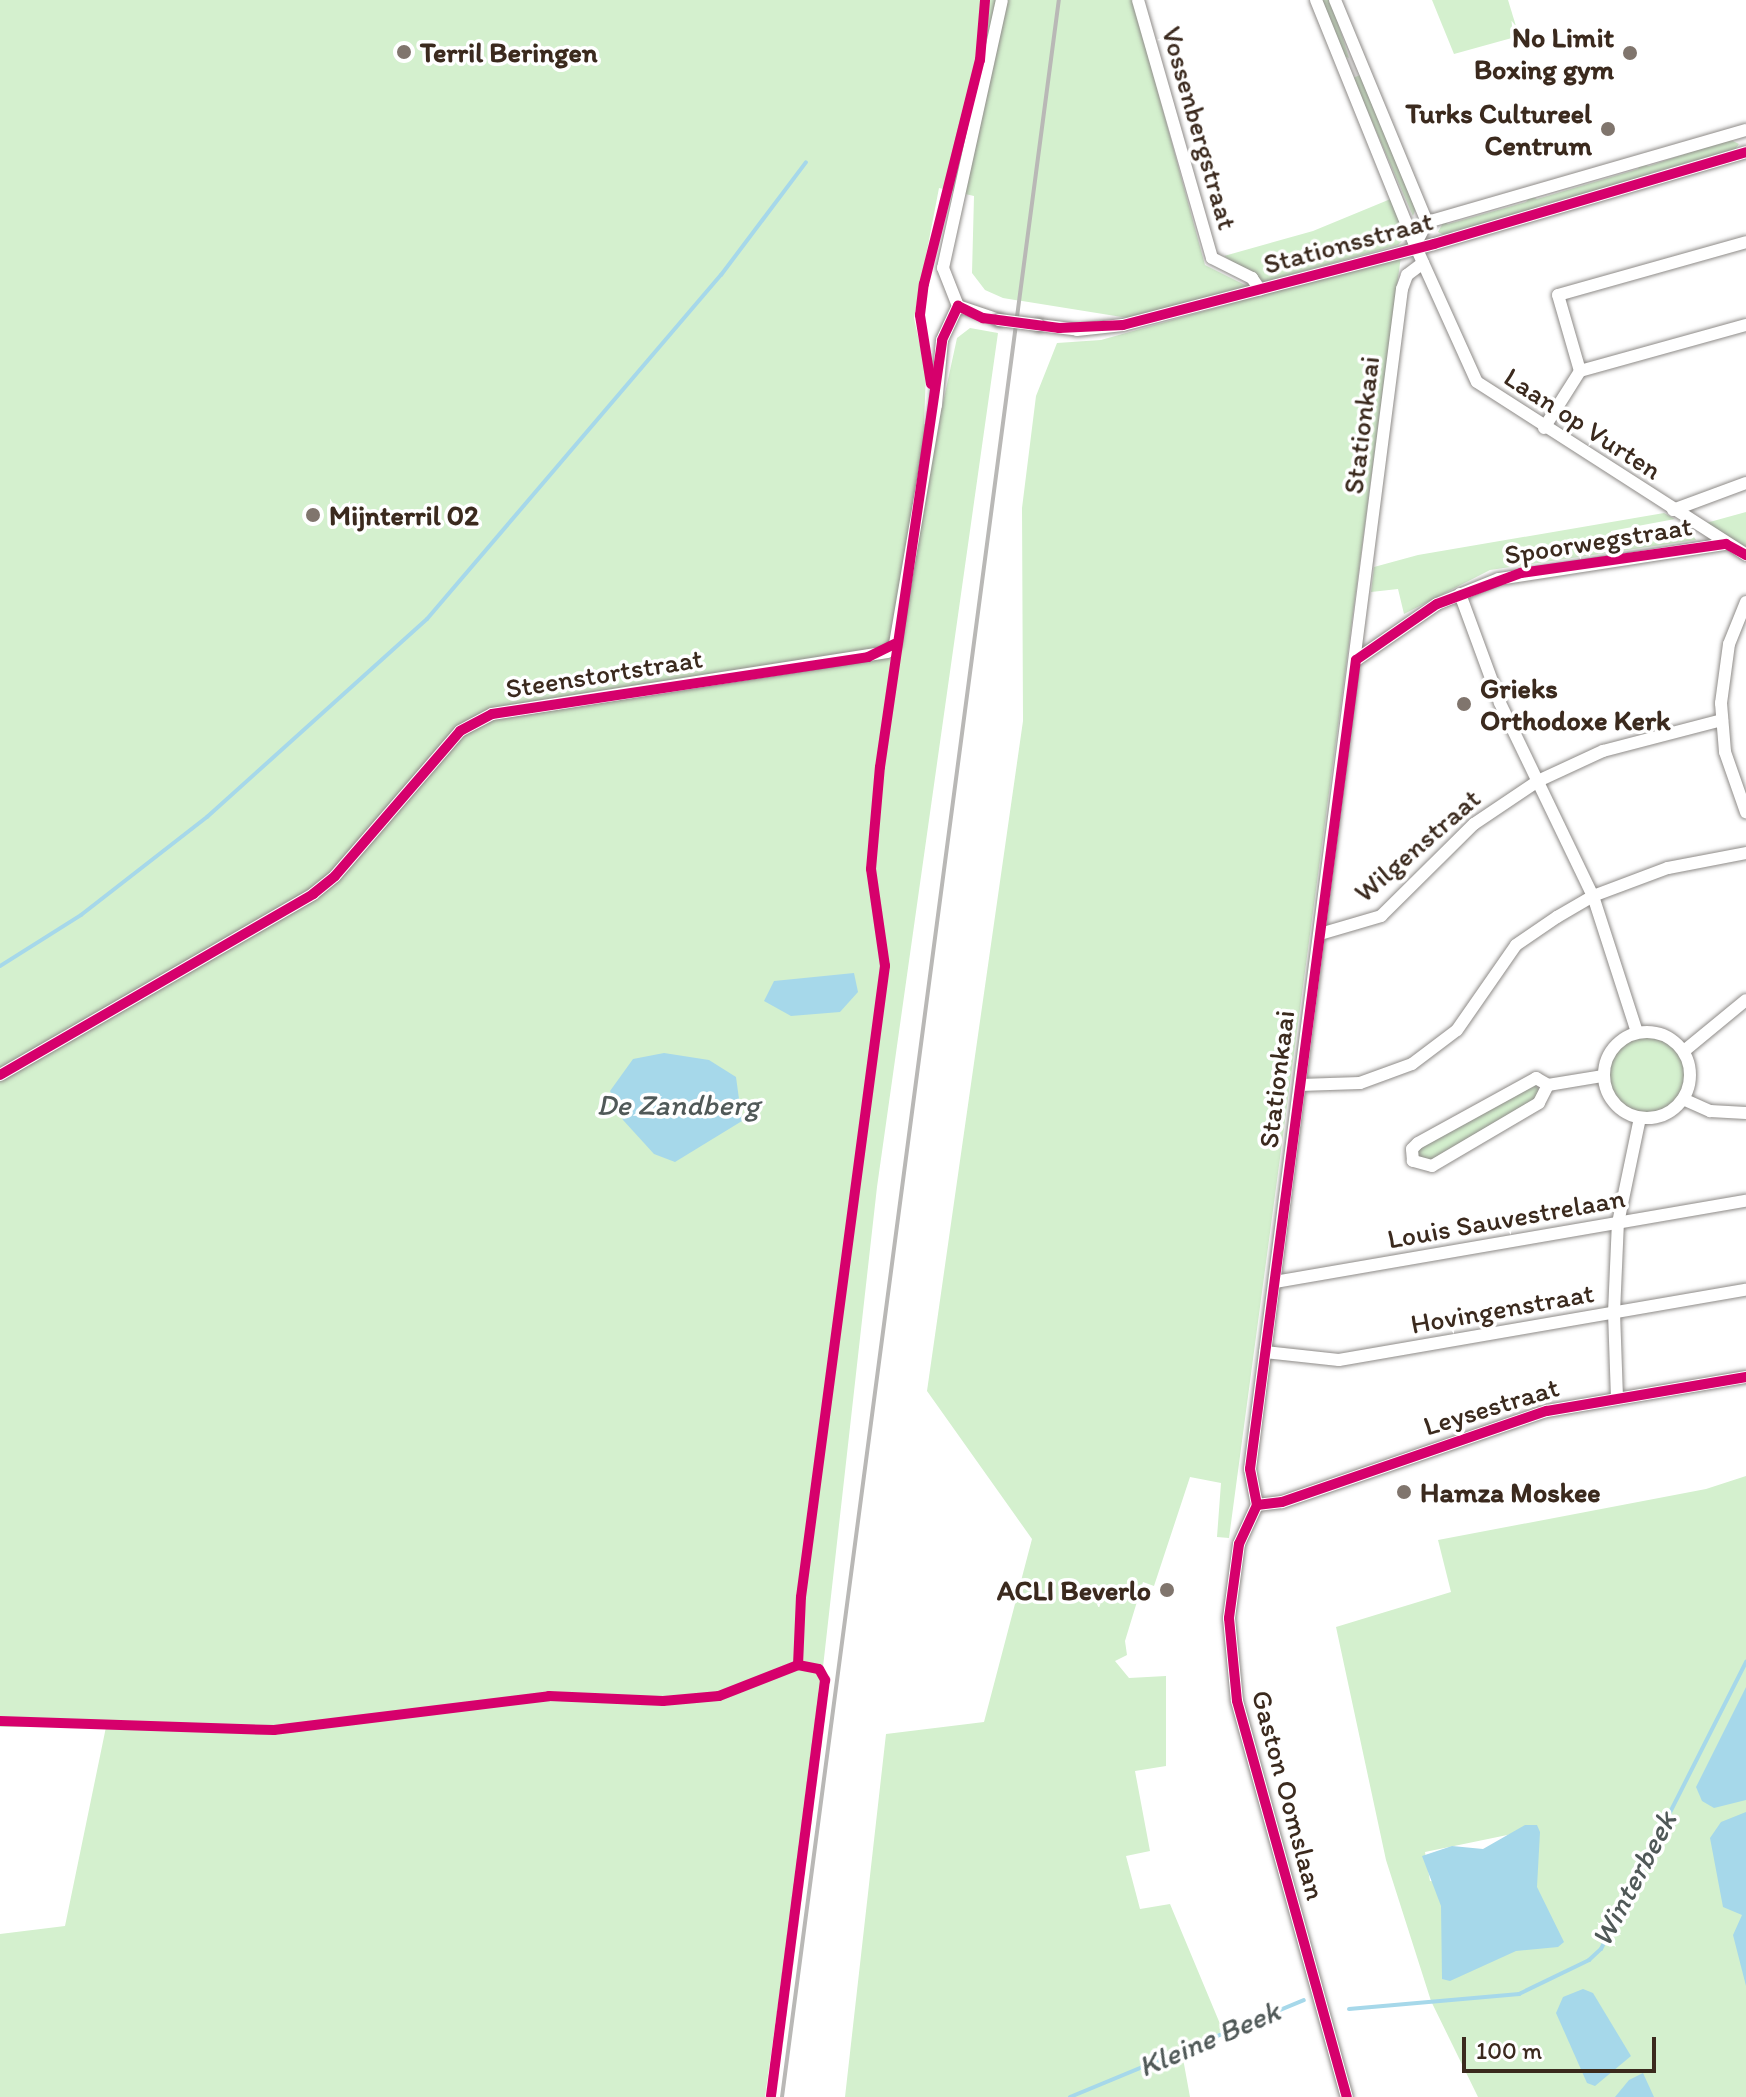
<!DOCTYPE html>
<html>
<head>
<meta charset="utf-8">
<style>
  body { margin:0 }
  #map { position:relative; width:1746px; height:2097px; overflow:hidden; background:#fff; font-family:Itim,sans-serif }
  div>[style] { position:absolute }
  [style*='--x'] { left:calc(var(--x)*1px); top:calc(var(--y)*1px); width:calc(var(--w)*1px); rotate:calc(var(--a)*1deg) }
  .green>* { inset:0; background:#d4f0ce }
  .round { border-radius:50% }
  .water>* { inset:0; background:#a6d8ea }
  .stream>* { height:4px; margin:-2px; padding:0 2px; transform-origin:2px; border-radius:2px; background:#a6d8ea }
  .roads { filter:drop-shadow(0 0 2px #8e8b88) drop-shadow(0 0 2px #8e8b88) }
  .minor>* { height:12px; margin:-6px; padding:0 6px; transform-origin:6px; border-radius:6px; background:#fff }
  .minor>.ring { margin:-6px; padding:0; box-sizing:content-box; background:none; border:12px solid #fff; border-radius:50% }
  .rail>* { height:4px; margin:-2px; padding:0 2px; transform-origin:2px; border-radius:2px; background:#b9b8b6 }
  .bridges { filter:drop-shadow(0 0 2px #8e8b88) drop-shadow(0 0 2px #8e8b88) }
  .minor-bridge>* { height:12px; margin:-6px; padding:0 6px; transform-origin:6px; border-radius:6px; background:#fff }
  .cycleway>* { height:10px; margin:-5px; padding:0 5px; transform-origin:5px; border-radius:5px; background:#d6006c }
  .dots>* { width:22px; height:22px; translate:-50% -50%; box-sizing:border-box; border:4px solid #fff; border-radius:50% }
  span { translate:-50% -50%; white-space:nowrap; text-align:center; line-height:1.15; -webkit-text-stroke:7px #fff; paint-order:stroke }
  .poi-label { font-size:28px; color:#3b2a1e; font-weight:700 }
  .right { translate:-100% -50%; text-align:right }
  .left { translate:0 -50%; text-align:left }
  .street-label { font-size:28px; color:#3b2a1e }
  .water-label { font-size:30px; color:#505958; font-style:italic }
  .scale { position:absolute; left:1462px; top:2037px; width:194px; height:36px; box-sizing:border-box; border:4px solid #3b2a1e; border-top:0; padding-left:10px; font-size:24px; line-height:28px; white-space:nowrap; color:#3b2a1e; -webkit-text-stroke:6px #fff; paint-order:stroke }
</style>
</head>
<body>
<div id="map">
  <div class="green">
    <i style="clip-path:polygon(0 0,1133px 0,1205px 265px,1247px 286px,1128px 318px,1003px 298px,985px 290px,972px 273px,974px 196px,939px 188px,914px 318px,926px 373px,924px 424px,938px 426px,957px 338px,970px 328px,998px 333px,877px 1187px,813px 1756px,765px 2097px,0 2097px,0 1934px,65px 1926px,106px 1727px,0 1727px)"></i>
    <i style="clip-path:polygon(1320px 0,1331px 0,1349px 58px,1343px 56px)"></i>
    <i style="clip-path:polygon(1432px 0,1508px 0,1519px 36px,1454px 54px)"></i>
    <i style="clip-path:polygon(1360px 75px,1416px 208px,1413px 216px,1353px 78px)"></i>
    <i style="clip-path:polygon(1729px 139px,1739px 144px,1732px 154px,1728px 151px,1651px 173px,1647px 178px,1538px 206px,1535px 211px,1453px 231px,1448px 237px,1438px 232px,1444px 221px,1448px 224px,1526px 202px,1531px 196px,1537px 199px,1638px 169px,1641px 164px,1649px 166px)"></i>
    <i style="clip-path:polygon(1393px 198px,1407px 236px,1398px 245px,1264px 282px,1224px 256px,1313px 231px)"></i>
    <i style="clip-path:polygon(1401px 256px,1229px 1538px,1217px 1537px,1221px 1483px,1190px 1477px,1154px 1586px,1143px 1582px,1125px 1641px,1127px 1655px,1115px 1661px,1129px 1678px,1166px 1676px,1166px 1766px,1135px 1771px,1150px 1851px,1126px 1856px,1140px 1909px,1170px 1904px,1223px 2031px,1182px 2053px,1190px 2097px,845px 2097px,886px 1734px,984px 1722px,1032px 1539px,927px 1391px,1023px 721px,1022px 508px,1036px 396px,1057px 343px,1101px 340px)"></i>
    <i style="clip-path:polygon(1746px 512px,1746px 547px,1706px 523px)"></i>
    <i style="clip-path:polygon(1664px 513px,1675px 519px,1611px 531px,1611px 540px,1689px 530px,1696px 540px,1490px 570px,1404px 614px,1398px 589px,1371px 592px,1374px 567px,1418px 555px)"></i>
    <i class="round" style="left:1609px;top:1037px;width:76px;height:76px"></i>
    <i style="clip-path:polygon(1534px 1082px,1542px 1095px,1432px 1162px,1419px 1162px,1417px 1148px)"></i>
    <i style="clip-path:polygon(evenodd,1746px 1476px,1746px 2097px,1478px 2097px,1431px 2001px,1386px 1860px,1336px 1627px,1451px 1592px,1438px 1540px,1706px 1489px,1746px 1476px,1517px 1833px,1538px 1894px,1430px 1881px,1425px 1852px,1517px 1833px)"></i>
  </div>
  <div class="water">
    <i style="clip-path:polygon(854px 973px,858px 992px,840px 1012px,791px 1016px,764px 1001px,774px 981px)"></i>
    <i style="clip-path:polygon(664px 1053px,709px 1060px,736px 1077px,742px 1121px,675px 1162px,654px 1154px,623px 1120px,610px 1091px,633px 1059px)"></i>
    <i style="clip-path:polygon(1746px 1687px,1746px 1800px,1714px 1808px,1702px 1801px,1696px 1787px)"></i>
    <i style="clip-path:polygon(1746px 1812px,1746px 1986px,1733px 1935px,1742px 1915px,1723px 1907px,1710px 1838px,1721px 1822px)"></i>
    <i style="clip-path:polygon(1525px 1825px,1537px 1825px,1540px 1832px,1537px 1887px,1564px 1942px,1558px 1947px,1516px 1951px,1450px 1981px,1442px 1979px,1441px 1906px,1422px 1856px,1452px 1846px,1483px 1849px)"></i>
    <i style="clip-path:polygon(1583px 1989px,1593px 1993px,1631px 2056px,1595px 2086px,1587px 2083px,1556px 2013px,1563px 1997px)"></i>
    <i style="clip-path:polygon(1643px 2073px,1654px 2097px,1615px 2097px,1629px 2080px)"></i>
  </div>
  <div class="stream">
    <i style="--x:0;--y:966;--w:96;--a:-32.2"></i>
    <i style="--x:81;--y:915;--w:160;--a:-37.9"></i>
    <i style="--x:207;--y:817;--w:296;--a:-42"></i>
    <i style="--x:427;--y:619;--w:453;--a:-49.5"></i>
    <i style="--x:721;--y:275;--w:141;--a:-53"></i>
    <i style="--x:1349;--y:2009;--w:171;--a:-5"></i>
    <i style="--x:1519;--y:1994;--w:78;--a:-25.9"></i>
    <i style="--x:1589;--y:1960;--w:16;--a:-43"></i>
    <i style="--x:1601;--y:1949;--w:322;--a:-63.2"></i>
    <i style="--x:1070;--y:2097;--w:253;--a:-22.5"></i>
  </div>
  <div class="roads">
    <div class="minor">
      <i style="--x:1138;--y:0;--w:268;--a:74"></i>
      <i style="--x:1212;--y:258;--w:45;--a:26.6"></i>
      <i style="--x:1252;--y:278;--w:14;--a:56"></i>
      <i style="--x:1316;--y:0;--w:264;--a:68"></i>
      <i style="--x:1415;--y:245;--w:150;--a:65.7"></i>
      <i style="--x:1477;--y:382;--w:320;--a:32.7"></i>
      <i style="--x:1335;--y:0;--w:240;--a:67.5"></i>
      <i style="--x:1415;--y:245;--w:26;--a:-62"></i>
      <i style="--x:1427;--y:222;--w:332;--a:-16.1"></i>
      <i style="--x:999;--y:320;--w:43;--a:-161.1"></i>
      <i style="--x:958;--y:306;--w:41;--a:-111.5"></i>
      <i style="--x:943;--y:268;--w:274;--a:-77.6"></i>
      <i style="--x:1039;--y:325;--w:38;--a:7"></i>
      <i style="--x:1077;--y:330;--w:46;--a:-6.2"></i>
      <i style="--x:1123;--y:325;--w:321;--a:-14.6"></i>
      <i style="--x:1434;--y:244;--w:325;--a:-16.4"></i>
      <i style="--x:1580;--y:371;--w:79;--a:-106.1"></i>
      <i style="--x:1558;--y:295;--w:195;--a:-15.7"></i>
      <i style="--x:1544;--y:428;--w:67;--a:-57.7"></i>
      <i style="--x:1580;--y:371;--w:172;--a:-15.5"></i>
      <i style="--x:1673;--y:510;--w:78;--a:-20.3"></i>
      <i style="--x:1460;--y:594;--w:116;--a:69.8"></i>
      <i style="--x:1500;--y:703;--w:214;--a:64.3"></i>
      <i style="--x:1593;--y:896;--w:143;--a:72.1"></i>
      <i style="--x:1746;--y:602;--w:45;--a:112"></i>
      <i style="--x:1729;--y:644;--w:60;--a:97.7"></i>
      <i style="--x:1721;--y:703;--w:49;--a:85.3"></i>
      <i style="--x:1725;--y:752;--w:64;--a:70.7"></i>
      <i style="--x:1356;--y:660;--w:98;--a:-34.7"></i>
      <i style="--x:1437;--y:604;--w:67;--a:-22"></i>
      <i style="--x:1499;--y:579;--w:230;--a:-8.8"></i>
      <i style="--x:1320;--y:934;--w:64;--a:-16.4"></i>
      <i style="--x:1381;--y:916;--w:131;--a:-44.7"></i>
      <i style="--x:1474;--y:824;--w:77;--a:-33.9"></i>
      <i style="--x:1538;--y:781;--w:72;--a:-24.8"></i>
      <i style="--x:1603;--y:751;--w:123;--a:-14.6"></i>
      <i class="ring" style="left:1604px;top:1032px;width:74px;height:74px"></i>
      <i style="--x:1684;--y:1051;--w:80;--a:-39.4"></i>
      <i style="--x:0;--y:1075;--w:362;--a:-30"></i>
      <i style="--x:313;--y:894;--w:28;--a:-39"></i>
      <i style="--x:335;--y:876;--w:191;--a:-49.2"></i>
      <i style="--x:460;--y:731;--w:36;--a:-28"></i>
      <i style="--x:492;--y:714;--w:400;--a:-8.9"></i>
      <i style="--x:887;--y:652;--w:11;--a:-45"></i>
      <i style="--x:895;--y:644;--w:242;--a:-80.3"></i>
      <i style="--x:936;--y:405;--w:65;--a:-84.7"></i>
      <i style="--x:942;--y:340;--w:38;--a:-65"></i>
      <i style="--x:1536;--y:1078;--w:14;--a:30"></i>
      <i style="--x:1548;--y:1085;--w:20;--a:117"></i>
      <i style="--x:1539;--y:1103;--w:124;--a:149.5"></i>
      <i style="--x:1432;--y:1166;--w:20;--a:-165"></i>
      <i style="--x:1413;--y:1161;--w:12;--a:-95"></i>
      <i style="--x:1412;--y:1149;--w:8;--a:-45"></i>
      <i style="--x:1418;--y:1143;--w:135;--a:-28.8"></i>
      <i style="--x:1300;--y:1085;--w:60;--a:-1.9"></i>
      <i style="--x:1360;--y:1083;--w:55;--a:-20.1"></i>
      <i style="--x:1412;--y:1064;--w:56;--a:-37.1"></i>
      <i style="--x:1457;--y:1030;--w:103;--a:-55.2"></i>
      <i style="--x:1516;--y:945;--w:50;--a:-34.3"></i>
      <i style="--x:1557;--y:917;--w:42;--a:-30.3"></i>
      <i style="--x:1593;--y:896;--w:80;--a:-20.5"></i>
      <i style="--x:1668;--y:868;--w:79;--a:-10.9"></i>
      <i style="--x:1548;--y:1085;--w:56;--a:-9.3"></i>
      <i style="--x:1683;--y:1099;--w:30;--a:24"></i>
      <i style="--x:1710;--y:1111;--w:36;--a:3"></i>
      <i style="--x:1275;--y:1282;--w:478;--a:-9.8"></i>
      <i style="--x:1265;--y:1352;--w:74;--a:6.2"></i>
      <i style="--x:1339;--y:1360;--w:413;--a:-9.8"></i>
      <i style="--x:1617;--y:1398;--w:85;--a:-92"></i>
      <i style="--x:1614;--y:1313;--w:90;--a:-87.5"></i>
      <i style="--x:1618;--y:1223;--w:107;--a:-78.2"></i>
      <i style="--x:1257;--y:1505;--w:37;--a:-101"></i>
      <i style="--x:1250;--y:1469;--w:1190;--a:-82.66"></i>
      <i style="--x:1402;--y:289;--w:15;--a:-70"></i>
      <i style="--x:1407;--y:275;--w:20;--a:-37"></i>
      <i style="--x:1257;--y:1505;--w:43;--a:114.8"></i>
      <i style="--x:1239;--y:1544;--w:75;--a:97.7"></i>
      <i style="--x:1229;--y:1618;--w:83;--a:84.5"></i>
      <i style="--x:1237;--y:1701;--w:411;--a:74.5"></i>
      <i style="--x:1257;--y:1505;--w:25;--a:-7"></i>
      <i style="--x:1282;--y:1502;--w:280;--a:-19"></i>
      <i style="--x:1547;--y:1411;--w:202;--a:-9.7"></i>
    </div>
  </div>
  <div class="rail">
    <i style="--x:782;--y:2097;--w:2115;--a:-82.48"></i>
  </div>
  <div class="bridges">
    <div class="minor-bridge">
      <i style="--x:999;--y:320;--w:40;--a:7.1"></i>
    </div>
  </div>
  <div class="cycleway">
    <i style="--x:931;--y:384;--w:70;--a:-99.1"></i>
    <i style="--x:920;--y:315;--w:31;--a:-83"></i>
    <i style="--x:924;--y:284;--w:231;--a:-76"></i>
    <i style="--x:980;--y:60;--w:60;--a:-85.2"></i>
    <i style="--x:0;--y:1075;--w:362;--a:-30"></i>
    <i style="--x:313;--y:894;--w:28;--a:-39"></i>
    <i style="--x:335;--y:876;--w:191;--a:-49.2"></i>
    <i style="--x:460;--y:731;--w:36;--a:-28"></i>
    <i style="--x:492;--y:714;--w:380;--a:-8.6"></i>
    <i style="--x:868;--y:657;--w:30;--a:-26"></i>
    <i style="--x:1257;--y:1505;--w:37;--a:-101"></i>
    <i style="--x:1250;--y:1469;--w:816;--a:-82.54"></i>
    <i style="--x:1356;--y:660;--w:98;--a:-34.7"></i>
    <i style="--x:1437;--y:604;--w:90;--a:-20.3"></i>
    <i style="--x:1521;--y:573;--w:207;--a:-8.1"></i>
    <i style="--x:1726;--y:544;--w:23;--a:29"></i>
    <i style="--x:1257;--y:1505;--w:43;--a:114.8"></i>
    <i style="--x:1239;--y:1544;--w:75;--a:97.7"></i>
    <i style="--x:1229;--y:1618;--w:83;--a:84.5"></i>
    <i style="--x:1237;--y:1701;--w:411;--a:74.5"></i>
    <i style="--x:1257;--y:1505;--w:25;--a:-7"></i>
    <i style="--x:1282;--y:1502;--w:280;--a:-19"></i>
    <i style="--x:1547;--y:1411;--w:202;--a:-9.7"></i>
    <i style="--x:798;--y:1665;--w:68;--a:-87.5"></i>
    <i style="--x:801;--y:1597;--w:637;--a:-82.42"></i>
    <i style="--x:885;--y:966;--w:98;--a:-98.2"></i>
    <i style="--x:871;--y:869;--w:102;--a:-85"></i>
    <i style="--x:880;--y:767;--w:431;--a:-81.7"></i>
    <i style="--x:942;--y:340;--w:38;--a:-65"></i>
    <i style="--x:958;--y:306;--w:28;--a:26"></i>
    <i style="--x:983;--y:318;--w:77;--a:7.5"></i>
    <i style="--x:1059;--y:328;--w:64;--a:-2.7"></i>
    <i style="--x:1123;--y:325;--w:321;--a:-14.6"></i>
    <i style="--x:1434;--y:244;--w:325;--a:-16.4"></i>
    <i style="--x:0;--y:1721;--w:274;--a:1.9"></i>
    <i style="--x:274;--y:1730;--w:277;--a:-7"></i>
    <i style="--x:549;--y:1696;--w:114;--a:2.5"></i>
    <i style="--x:663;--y:1701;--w:56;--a:-5.1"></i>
    <i style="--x:719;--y:1696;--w:85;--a:-21.4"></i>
    <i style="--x:798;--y:1665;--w:21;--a:11"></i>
    <i style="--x:819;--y:1669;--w:13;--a:61"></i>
    <i style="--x:825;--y:1680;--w:420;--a:97.4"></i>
  </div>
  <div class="dots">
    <i style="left:404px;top:52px;background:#80756d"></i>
    <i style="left:1630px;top:53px;background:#80756d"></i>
    <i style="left:1608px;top:129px;background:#80756d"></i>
    <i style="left:313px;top:515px;background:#80756d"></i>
    <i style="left:1464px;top:704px;background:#80756d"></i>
    <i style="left:1404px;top:1492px;background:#80756d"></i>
    <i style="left:1167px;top:1590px;background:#80756d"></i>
  </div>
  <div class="poi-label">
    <span class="right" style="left:1614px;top:53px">No Limit<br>Boxing gym</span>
    <span class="left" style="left:420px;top:52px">Terril Beringen</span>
    <span class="right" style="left:1592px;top:129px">Turks Cultureel<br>Centrum</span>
    <span class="left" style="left:329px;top:515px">Mijnterril 02</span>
    <span class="left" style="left:1480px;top:704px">Grieks<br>Orthodoxe Kerk</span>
    <span class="left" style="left:1420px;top:1492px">Hamza Moskee</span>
    <span class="right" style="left:1151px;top:1590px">ACLI Beverlo</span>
  </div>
  <div class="street-label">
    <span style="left:1200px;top:128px;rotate:74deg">Vossenbergstraat</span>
    <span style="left:1348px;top:242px;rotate:-15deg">Stationsstraat</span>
    <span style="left:1583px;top:423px;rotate:33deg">Laan op Vurten</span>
    <span style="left:1361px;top:425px;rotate:-83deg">Stationkaai</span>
    <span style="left:1598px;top:540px;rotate:-9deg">Spoorwegstraat</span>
    <span style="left:604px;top:673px;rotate:-9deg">Steenstortstraat</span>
    <span style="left:1417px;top:845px;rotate:-41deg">Wilgenstraat</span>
    <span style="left:1276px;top:1079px;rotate:-83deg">Stationkaai</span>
    <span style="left:1506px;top:1218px;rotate:-10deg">Louis Sauvestrelaan</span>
    <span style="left:1502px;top:1308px;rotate:-10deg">Hovingenstraat</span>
    <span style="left:1491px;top:1406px;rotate:-17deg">Leysestraat</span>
    <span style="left:1289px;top:1795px;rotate:75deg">Gaston Oomslaan</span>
  </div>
  <div class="water-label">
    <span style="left:678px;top:1105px">De Zandberg</span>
    <span style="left:1634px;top:1879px;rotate:-62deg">Winterbeek</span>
    <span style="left:1209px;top:2039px;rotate:-23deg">Kleine Beek</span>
  </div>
  <div class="scale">100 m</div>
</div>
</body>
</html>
